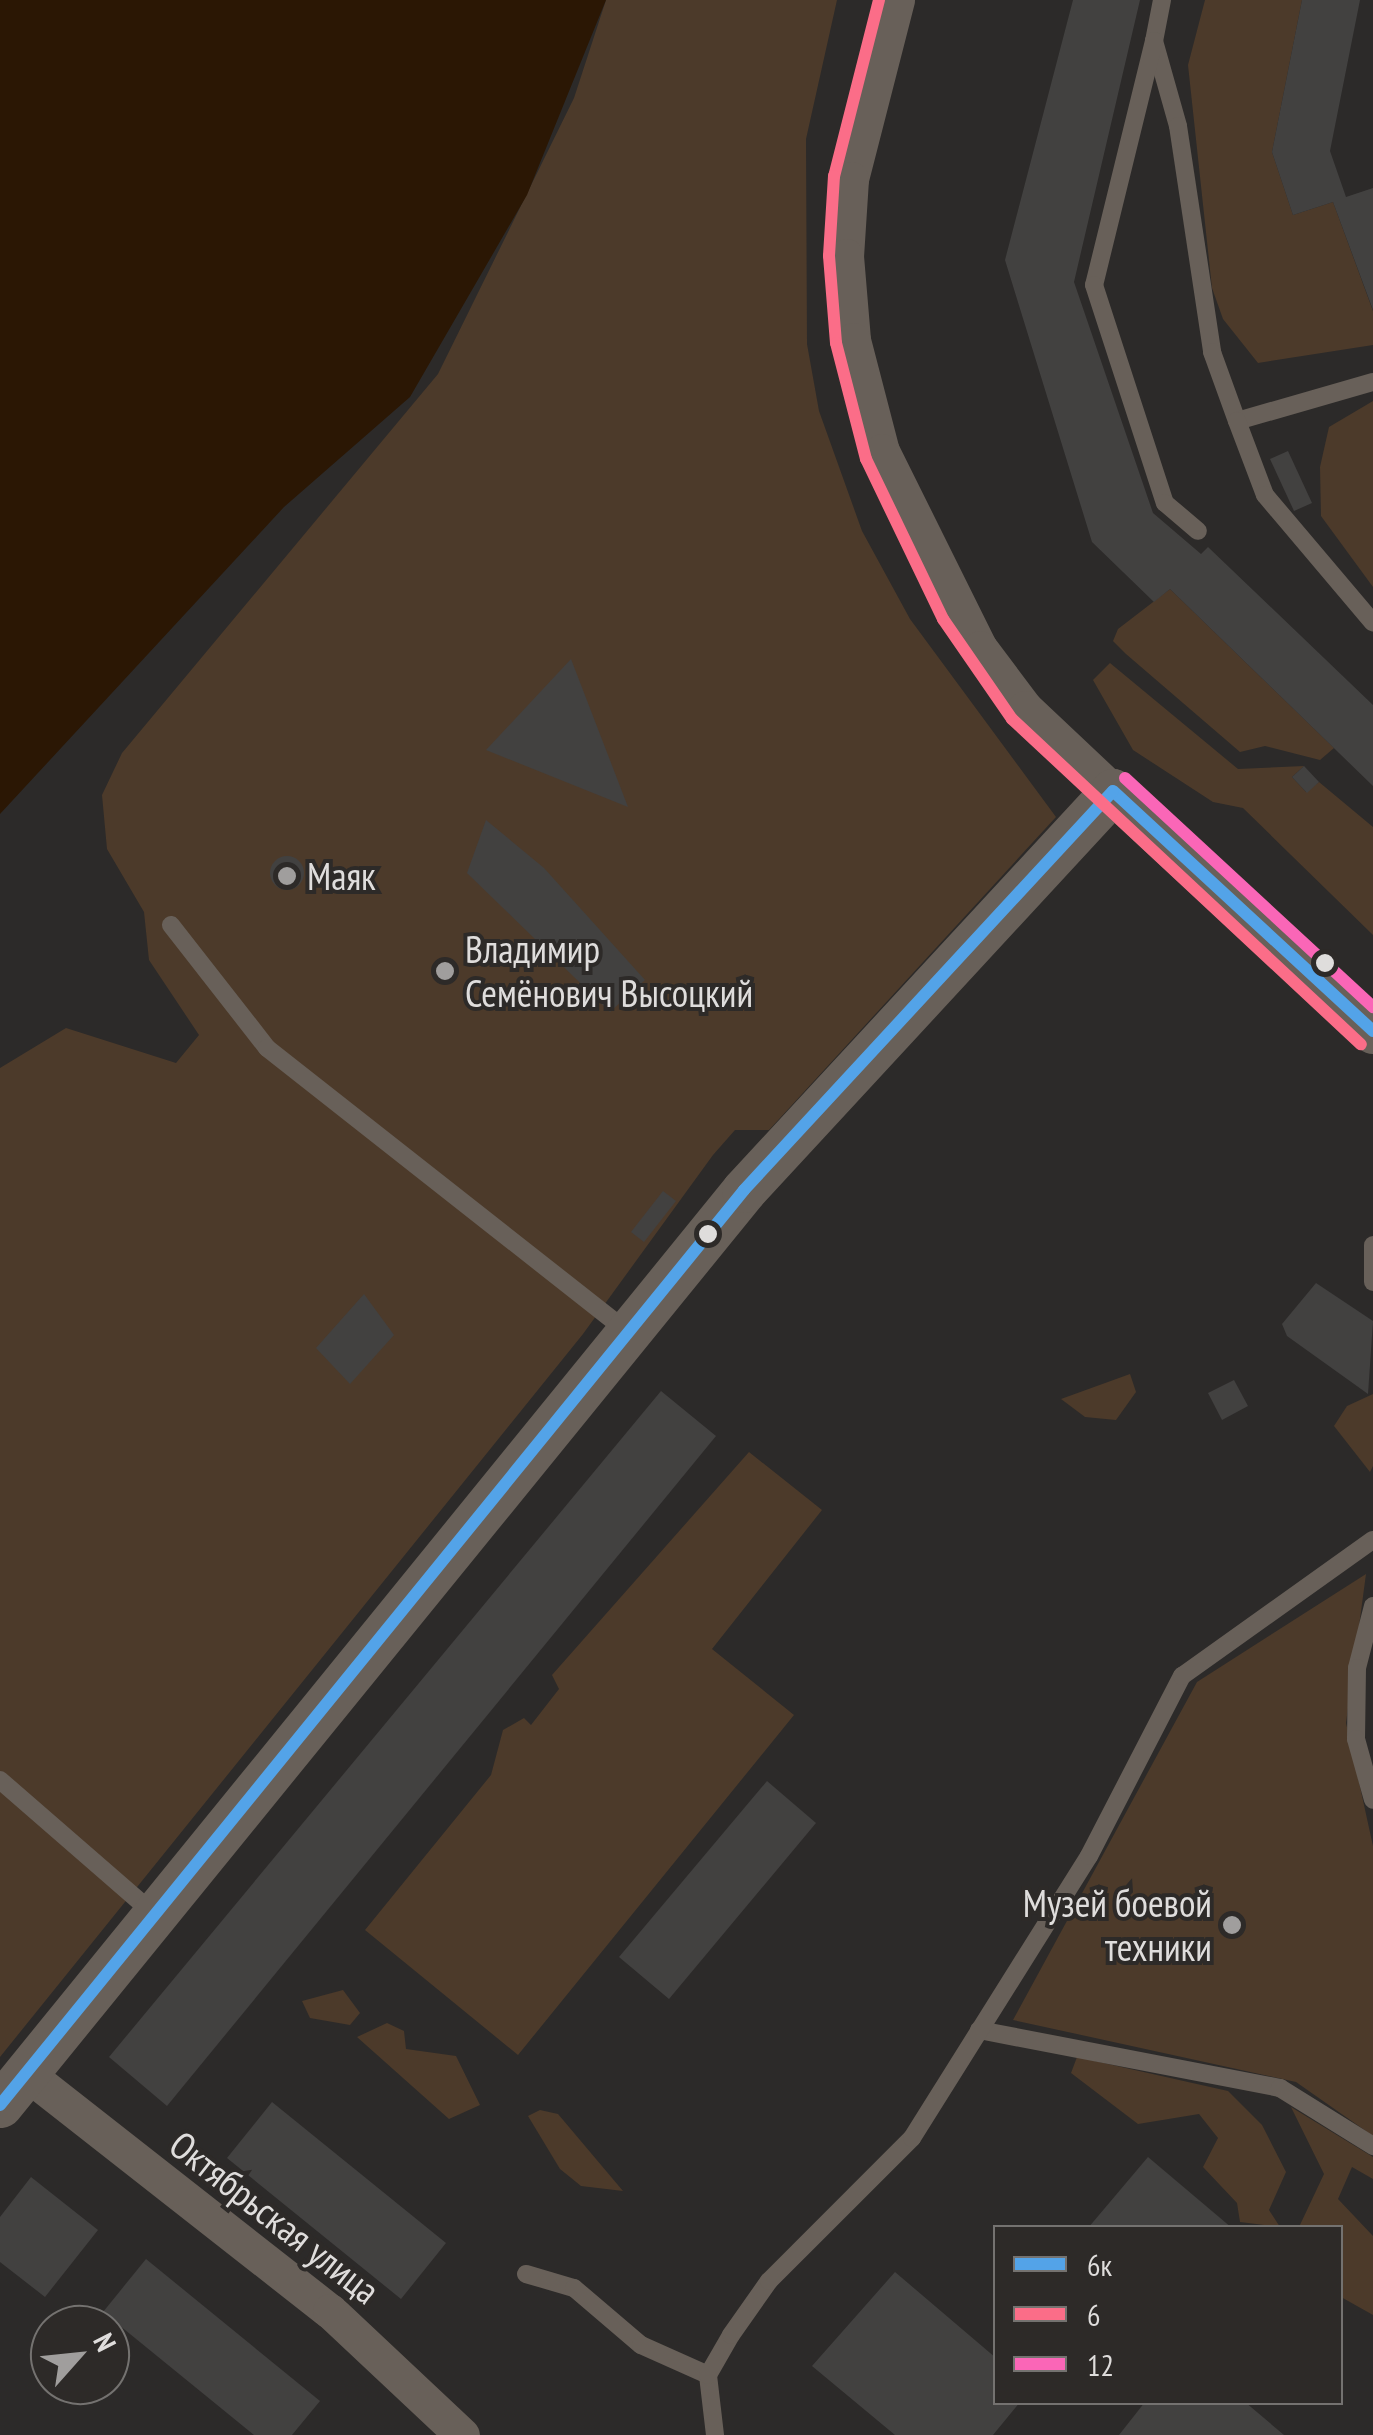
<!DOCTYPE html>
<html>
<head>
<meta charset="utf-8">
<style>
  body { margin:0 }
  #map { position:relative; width:1373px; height:2435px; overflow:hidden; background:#2c2a29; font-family:"PT Sans Narrow",sans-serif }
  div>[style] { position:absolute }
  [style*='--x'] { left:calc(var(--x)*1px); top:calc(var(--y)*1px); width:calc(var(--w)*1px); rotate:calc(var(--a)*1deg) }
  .green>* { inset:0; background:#4c3a2a }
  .water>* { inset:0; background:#2b1704 }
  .building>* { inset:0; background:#424140 }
  .round { border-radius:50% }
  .service>* { height:18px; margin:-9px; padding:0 9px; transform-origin:9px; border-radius:9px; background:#686059 }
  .minor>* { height:35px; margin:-17.5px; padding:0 17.5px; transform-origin:17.5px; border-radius:17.5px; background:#686059 }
  .tertiary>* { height:45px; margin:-22.5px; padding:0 22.5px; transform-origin:22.5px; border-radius:22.5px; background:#686059 }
  .bus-1>* { height:12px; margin:-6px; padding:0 6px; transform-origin:6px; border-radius:6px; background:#53a3e8 }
  .bus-2>* { height:12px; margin:-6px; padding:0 6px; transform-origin:6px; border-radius:6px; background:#fb6d88 }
  .bus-3>* { height:12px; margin:-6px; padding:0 6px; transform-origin:6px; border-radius:6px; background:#fa66b7 }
  .dots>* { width:28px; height:28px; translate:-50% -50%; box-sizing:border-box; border:5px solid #2d2a28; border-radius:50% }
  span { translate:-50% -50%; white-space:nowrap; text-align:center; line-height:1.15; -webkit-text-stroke:8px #2d2a28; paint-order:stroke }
  .poi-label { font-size:38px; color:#dfdddc }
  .left { translate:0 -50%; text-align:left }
  .right { translate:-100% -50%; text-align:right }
  .street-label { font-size:38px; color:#dfdddc }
  .legend { position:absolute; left:993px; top:2225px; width:350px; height:180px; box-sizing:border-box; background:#2d2a28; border:2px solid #747270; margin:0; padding:12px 18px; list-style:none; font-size:30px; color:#dfdddc }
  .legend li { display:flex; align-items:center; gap:20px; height:50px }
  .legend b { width:50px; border:2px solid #747270 }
  .north { position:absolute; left:30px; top:2305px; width:100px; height:100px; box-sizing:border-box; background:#2d2a28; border:2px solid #747270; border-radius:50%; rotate:63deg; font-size:28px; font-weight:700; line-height:40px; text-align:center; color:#dfdddc }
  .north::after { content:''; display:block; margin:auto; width:35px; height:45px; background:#a09e9d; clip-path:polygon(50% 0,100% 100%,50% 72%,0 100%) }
</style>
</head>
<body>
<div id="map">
  <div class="green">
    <i style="clip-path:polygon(606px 0,837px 0,806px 139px,807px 344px,819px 411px,862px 531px,910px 619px,1056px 817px,769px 1130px,735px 1130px,713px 1155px,583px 1334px,0 2057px,0 1068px,66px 1028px,176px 1063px,199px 1035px,149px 960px,144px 912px,107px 849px,102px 795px,122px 753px,438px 374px,574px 98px)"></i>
    <i style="clip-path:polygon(1205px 0,1302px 0,1272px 152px,1293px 215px,1333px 202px,1373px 311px,1373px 345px,1258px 363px,1223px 319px,1212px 288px,1188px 65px)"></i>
    <i style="clip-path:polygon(1373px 401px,1373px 587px,1321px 516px,1320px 467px,1329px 427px)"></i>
    <i style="clip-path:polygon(1170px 589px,1334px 748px,1320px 760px,1265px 746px,1240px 752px,1126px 654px,1113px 641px,1118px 629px)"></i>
    <i style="clip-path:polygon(1110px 663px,1238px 769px,1304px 766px,1292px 777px,1306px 792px,1319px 782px,1373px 827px,1373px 935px,1243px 808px,1213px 802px,1133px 750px,1093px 680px)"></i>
    <i style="clip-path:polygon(1130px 1374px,1136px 1392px,1116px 1420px,1085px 1417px,1061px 1399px)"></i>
    <i style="clip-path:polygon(1373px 1394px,1373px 1466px,1370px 1472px,1334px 1426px,1347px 1406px)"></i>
    <i style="clip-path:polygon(749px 1452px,822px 1510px,712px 1649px,794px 1715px,518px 2055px,365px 1930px,491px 1775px,503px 1730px,524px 1718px,531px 1725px,559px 1689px,552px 1675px)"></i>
    <i style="clip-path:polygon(1366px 1574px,1346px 1723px,1373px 1846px,1373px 2136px,1296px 2082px,1013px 2020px,1197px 1682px)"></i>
    <i style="clip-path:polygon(343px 1990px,360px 2013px,350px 2025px,310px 2018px,302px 2001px)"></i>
    <i style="clip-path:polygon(387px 2023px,404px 2031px,406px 2049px,456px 2056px,480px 2105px,449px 2119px,357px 2037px)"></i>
    <i style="clip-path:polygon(1077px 2057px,1228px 2091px,1262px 2125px,1286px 2172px,1269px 2210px,1280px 2227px,1240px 2222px,1237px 2203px,1203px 2167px,1218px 2138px,1199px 2114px,1138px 2124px,1071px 2073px)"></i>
    <i style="clip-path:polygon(1291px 2107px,1373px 2157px,1373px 2179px,1352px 2167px,1338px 2199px,1373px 2236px,1373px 2315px,1341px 2297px,1340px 2228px,1299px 2227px,1324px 2174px)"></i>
    <i style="clip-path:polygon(540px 2110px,558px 2114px,623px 2191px,581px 2186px,560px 2169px,528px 2116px)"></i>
  </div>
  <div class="water">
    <i style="clip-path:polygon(0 0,606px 0,527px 195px,410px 397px,284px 507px,0 814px)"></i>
  </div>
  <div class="building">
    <i style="clip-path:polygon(1073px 0,1140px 0,1074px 282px,1153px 513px,1201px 554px,1208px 547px,1373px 705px,1373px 786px,1170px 589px,1154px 602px,1092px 542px,1005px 260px)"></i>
    <i style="clip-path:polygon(1302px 0,1360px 0,1330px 151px,1346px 197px,1373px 188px,1373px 310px,1333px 202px,1293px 215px,1272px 152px)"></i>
    <i style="clip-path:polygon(1288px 451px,1312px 503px,1294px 511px,1270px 459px)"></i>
    <i style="clip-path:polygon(571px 659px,628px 807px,486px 750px)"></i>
    <i style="clip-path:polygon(1304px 766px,1319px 782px,1307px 793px,1292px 777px)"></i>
    <i style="clip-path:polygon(486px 820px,544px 868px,645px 980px,610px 1012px,467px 873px)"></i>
    <i class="round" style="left:270px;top:856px;width:34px;height:34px"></i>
    <i style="clip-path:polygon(663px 1191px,676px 1201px,644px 1242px,631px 1232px)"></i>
    <i style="clip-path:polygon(1316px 1283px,1373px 1321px,1368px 1394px,1287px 1336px,1282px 1324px)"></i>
    <i style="clip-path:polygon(364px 1294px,394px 1335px,350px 1384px,316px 1348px)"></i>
    <i style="clip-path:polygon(1234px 1380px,1248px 1406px,1222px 1420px,1208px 1393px)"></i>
    <i style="clip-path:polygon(661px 1391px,716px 1436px,167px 2106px,109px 2057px)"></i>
    <i style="clip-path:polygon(767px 1781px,816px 1823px,669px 1999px,619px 1957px)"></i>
    <i style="clip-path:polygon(272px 2102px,446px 2243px,401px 2299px,227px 2158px)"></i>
    <i style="clip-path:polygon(1148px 2157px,1232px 2228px,1088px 2228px)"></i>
    <i style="clip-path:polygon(31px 2177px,98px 2230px,45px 2297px,0 2262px,0 2217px)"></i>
    <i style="clip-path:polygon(146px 2259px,320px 2401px,292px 2435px,254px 2435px,103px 2312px)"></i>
    <i style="clip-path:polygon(895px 2272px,996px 2358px,996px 2402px,1020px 2402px,993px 2435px,895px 2435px,812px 2366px)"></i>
    <i style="clip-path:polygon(1145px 2402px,1245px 2402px,1284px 2435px,1119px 2435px)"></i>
  </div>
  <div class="service">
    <i style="--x:1162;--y:0;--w:42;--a:101"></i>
    <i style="--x:1154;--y:41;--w:88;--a:74.2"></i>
    <i style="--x:1178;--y:126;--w:229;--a:81.4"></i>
    <i style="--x:1212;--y:352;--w:73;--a:70.1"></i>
    <i style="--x:1154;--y:41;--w:251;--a:103.8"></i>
    <i style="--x:1094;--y:285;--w:229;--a:72"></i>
    <i style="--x:1165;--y:503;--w:43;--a:40.3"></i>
    <i style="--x:1373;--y:382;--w:141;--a:164"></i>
    <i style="--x:1237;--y:421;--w:79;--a:69.3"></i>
    <i style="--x:1265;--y:495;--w:167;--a:49.8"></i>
    <i style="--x:171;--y:925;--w:156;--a:52"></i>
    <i style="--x:267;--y:1048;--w:457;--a:38.2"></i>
    <i style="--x:1373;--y:1245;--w:37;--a:90"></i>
    <i style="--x:1373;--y:1606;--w:64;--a:104.5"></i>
    <i style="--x:1357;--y:1668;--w:71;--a:90.8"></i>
    <i style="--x:1356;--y:1739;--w:63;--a:74.4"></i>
    <i style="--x:0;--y:1780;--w:204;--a:41"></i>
    <i style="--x:979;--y:2030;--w:307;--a:10.9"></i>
    <i style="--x:1280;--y:2088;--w:110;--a:31.9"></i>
    <i style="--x:526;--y:2274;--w:50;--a:16.3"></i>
    <i style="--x:574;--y:2288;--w:88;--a:40.4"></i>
    <i style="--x:641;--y:2345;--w:73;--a:24.1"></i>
    <i style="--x:715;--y:2435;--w:60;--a:-96.7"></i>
    <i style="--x:708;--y:2375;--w:46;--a:-60.1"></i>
    <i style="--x:731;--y:2335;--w:66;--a:-54.9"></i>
    <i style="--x:769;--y:2281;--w:202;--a:-45"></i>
    <i style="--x:912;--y:2138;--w:333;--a:-57.9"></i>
    <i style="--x:1089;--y:1856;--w:203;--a:-62.7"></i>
    <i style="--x:1182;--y:1676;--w:234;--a:-35.5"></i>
  </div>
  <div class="minor">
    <i style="--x:897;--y:0;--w:185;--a:104.4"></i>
    <i style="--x:851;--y:179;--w:77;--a:93.7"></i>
    <i style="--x:846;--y:256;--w:84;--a:85.2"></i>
    <i style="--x:853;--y:340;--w:115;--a:75.4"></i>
    <i style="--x:882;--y:451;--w:220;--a:63.6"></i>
    <i style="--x:980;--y:648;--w:75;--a:53.1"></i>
    <i style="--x:1025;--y:708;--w:121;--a:43.3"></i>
    <i style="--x:26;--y:2073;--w:386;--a:38.1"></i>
    <i style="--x:330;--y:2311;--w:181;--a:43.2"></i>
  </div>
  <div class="tertiary">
    <i style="--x:0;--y:2105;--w:1179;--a:-50.88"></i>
    <i style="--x:744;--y:1190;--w:543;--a:-47.24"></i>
    <i style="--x:1113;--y:791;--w:354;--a:42.7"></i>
  </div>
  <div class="bus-1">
    <i style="--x:1113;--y:791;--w:354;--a:42.7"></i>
    <i style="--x:0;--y:2105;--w:1179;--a:-50.88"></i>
    <i style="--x:744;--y:1190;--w:543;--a:-47.24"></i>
  </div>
  <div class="bus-2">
    <i style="--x:879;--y:0;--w:182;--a:104.3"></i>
    <i style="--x:834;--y:176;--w:80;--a:93.6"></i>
    <i style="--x:829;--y:256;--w:87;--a:85.4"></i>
    <i style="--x:836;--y:343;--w:120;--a:75.5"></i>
    <i style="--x:866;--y:459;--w:178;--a:64.3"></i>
    <i style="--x:943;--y:619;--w:121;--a:55.4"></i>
    <i style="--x:1012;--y:719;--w:477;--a:43"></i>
  </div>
  <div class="bus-3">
    <i style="--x:1125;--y:778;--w:338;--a:42.7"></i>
  </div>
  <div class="dots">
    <i style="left:287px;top:876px;background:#a09e9d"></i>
    <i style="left:1325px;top:963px;background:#dfdddc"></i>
    <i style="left:445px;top:971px;background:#a09e9d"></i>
    <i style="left:708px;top:1234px;background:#dfdddc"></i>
    <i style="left:1232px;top:1925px;background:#a09e9d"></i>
  </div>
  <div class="poi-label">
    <span class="left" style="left:307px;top:876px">Маяк</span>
    <span class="left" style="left:465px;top:971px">Владимир<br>Семёнович Высоцкий</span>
    <span class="right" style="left:1212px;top:1925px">Музей боевой<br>техники</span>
  </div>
  <div class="street-label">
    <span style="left:275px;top:2217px;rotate:38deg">Октябрьская улица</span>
  </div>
  <ul class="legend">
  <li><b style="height:12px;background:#53a3e8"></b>6к</li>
  <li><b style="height:12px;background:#fb6d88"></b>6</li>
  <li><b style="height:12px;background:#fa66b7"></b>12</li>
  </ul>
  <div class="north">N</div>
</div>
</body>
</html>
